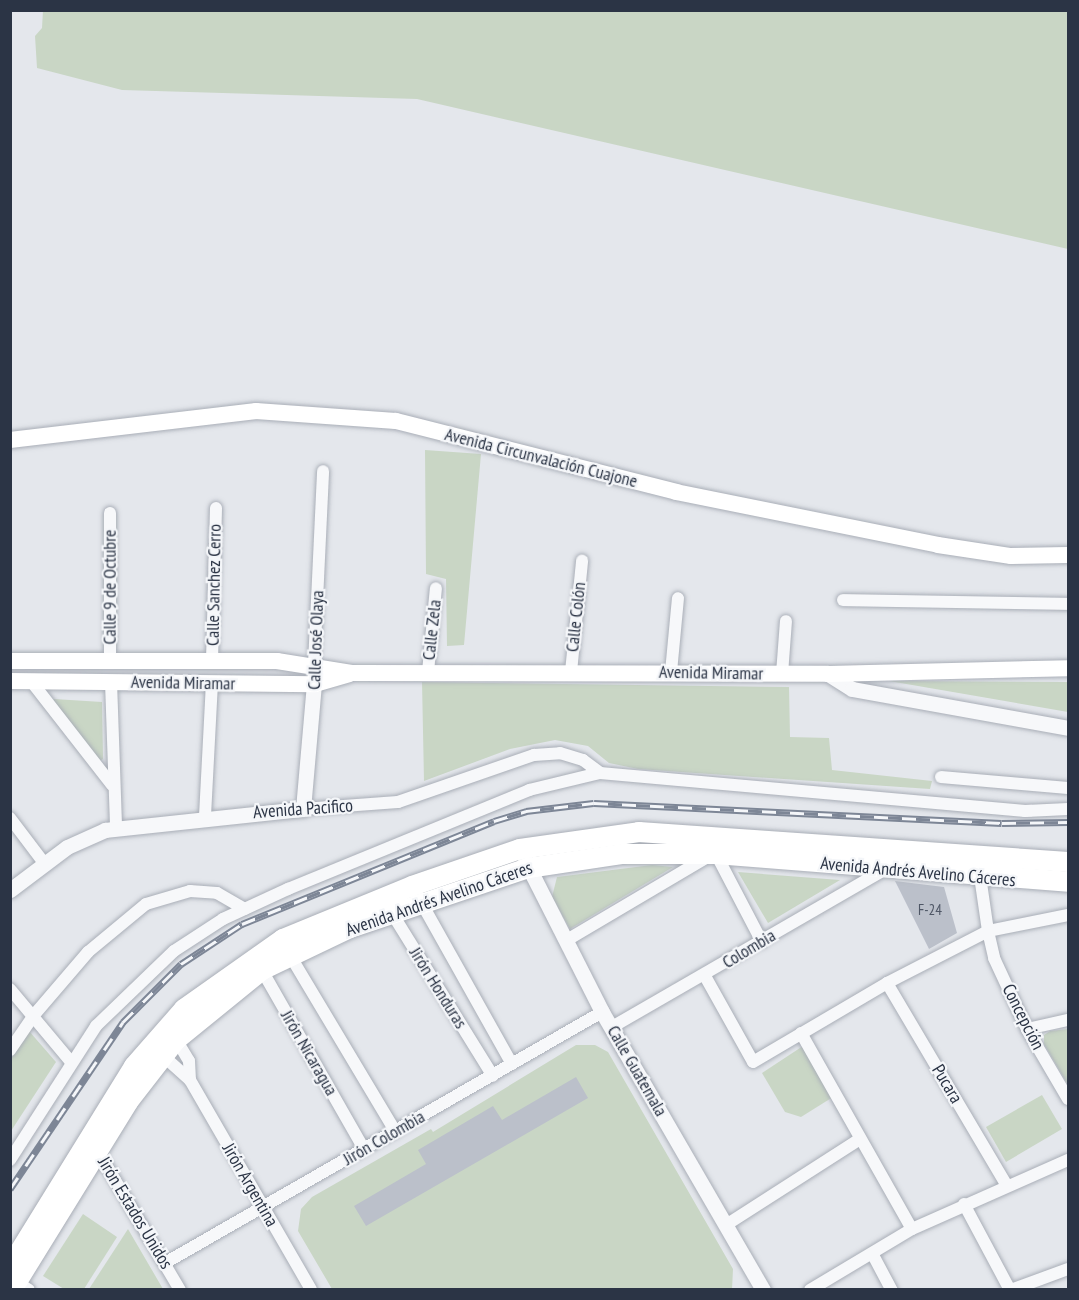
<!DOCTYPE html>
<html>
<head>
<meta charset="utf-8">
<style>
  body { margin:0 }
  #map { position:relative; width:1079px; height:1300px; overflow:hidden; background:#e4e7ec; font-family:"PT Sans Narrow",sans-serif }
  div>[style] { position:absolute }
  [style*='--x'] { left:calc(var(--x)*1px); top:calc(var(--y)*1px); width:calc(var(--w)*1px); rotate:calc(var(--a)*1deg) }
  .green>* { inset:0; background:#c9d6c5 }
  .building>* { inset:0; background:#bbc0ca }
  .roads { filter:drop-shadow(0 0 2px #a9aeb7) drop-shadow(0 0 2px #a9aeb7) }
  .minor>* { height:12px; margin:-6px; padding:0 6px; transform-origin:6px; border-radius:6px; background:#f7f8fa }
  .tertiary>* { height:15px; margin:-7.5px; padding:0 7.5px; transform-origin:7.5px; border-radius:7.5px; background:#f7f8fa }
  .secondary>* { height:16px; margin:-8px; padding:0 8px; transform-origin:8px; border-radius:8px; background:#fff }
  .trunk>* { height:20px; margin:-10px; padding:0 10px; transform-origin:10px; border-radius:10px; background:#fff }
  .rail>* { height:7px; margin-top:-3.5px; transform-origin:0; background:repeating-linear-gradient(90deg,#f4f6f9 0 14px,#7d8696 0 28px); box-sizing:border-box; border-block:2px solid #7d8696 }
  span { translate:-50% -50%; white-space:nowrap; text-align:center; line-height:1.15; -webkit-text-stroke:4.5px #f4f6f9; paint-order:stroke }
  .number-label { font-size:15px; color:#4f5766 }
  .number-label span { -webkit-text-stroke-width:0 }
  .street-label { font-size:18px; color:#2b3445 }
  .frame { position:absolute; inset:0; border:12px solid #2b3445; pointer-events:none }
</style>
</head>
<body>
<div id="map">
  <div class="green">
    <i style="clip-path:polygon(43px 10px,1068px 11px,1068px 249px,417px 99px,122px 90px,37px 68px,35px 36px,42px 28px)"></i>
    <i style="clip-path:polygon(425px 450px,481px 454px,464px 645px,447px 646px,446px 579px,426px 574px)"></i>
    <i style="clip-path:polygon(889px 681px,1068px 682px,1068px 712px)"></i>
    <i style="clip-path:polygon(422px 682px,789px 687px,790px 737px,829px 738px,832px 770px,932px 781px,930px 789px,638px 769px,609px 763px,588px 746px,555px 740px,510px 749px,424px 781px)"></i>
    <i style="clip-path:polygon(54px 699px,102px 702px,103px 759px,98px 762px,52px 703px)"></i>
    <i style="clip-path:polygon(652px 865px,673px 867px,570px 929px,552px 897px,557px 877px)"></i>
    <i style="clip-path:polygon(738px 872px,840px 880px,768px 923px)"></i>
    <i style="clip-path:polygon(1068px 1029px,1068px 1085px,1044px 1044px,1044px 1035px,1050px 1031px)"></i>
    <i style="clip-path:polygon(29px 1031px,56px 1062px,11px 1131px,11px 1059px)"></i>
    <i style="clip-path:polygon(576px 1045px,595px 1045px,608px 1052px,733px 1269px,732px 1290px,332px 1289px,298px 1231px,301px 1209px,312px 1197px,431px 1129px,433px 1132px)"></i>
    <i style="clip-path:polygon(803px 1046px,833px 1097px,801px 1117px,785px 1112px,762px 1073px)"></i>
    <i style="clip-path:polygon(1042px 1095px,1062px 1129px,1006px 1162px,986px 1127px)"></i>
    <i style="clip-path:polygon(83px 1214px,117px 1237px,84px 1289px,64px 1289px,43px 1276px)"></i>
    <i style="clip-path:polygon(128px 1229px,163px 1289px,89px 1289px)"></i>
  </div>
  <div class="building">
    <i style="clip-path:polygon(895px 881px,944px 887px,957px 933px,929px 949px)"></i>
    <i style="clip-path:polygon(576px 1077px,588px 1098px,366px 1226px,354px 1206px,426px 1164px,418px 1150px,493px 1106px,502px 1120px)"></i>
  </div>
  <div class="roads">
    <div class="minor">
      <i style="--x:110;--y:513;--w:148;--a:90"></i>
      <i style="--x:843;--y:600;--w:225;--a:1"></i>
      <i style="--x:212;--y:661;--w:153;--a:-88.5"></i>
      <i style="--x:314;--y:664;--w:193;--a:-87.3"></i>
      <i style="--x:428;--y:672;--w:84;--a:-84.6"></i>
      <i style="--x:571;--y:672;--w:112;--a:-84.3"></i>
      <i style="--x:671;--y:672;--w:74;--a:-84.6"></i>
      <i style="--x:782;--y:674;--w:53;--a:-85.7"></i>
      <i style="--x:31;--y:681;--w:132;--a:52.1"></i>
      <i style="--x:111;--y:682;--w:146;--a:88"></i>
      <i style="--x:941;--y:777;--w:127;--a:5"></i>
      <i style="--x:303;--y:809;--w:95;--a:-4.2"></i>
      <i style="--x:398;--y:802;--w:144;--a:-19.1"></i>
      <i style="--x:534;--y:755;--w:26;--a:-4"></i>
      <i style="--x:560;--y:753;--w:24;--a:17"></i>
      <i style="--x:583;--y:760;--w:21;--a:37"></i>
      <i style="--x:205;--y:816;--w:132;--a:-87"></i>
      <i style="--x:10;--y:818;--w:56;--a:52.9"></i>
      <i style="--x:716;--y:854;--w:99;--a:62.4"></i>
      <i style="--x:412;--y:886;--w:204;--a:60.7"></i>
      <i style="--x:390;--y:910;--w:195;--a:58.2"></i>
      <i style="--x:1068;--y:915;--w:82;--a:168.7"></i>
      <i style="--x:988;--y:931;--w:28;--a:77"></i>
      <i style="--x:994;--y:958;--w:78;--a:65.1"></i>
      <i style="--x:1027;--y:1029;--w:81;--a:59.6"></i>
      <i style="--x:567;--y:940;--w:167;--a:-30.6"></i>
      <i style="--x:288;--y:952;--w:209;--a:59.1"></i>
      <i style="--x:259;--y:965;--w:212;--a:60.3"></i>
      <i style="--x:705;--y:976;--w:98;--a:60.8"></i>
      <i style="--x:753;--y:1062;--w:156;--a:-30.5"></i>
      <i style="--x:887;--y:983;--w:114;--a:-27.2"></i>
      <i style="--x:988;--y:931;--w:63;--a:-98.3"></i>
      <i style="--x:887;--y:983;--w:234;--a:59.4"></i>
      <i style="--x:10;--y:989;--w:95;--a:50.1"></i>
      <i style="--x:612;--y:1027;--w:316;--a:-30"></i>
      <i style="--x:1027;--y:1029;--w:42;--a:-12.4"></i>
      <i style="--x:801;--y:1033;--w:225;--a:60.5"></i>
      <i style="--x:174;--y:1036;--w:29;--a:59"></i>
      <i style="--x:189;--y:1061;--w:19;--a:87"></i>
      <i style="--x:190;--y:1080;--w:242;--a:60"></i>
      <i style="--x:10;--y:1050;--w:42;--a:-55.6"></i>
      <i style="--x:34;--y:1015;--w:83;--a:-49.4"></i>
      <i style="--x:88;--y:952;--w:75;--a:-39.6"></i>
      <i style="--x:146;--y:904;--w:46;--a:-16.5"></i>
      <i style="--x:190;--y:891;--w:27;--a:4"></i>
      <i style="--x:217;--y:893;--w:32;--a:30"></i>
      <i style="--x:160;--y:1053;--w:40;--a:42"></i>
      <i style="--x:96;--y:1148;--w:165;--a:59.4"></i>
      <i style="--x:10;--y:1160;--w:159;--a:-57.3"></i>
      <i style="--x:96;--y:1026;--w:108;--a:-43.9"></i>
      <i style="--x:174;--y:951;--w:59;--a:-33.1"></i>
      <i style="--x:223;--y:919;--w:72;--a:-24.8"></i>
      <i style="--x:288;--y:889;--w:261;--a:-22.3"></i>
      <i style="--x:529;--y:790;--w:73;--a:-13.5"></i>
      <i style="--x:600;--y:773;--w:427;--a:5.1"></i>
      <i style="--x:1025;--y:811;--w:43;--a:-2.7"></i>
      <i style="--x:964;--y:1204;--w:98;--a:61.9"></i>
      <i style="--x:726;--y:1225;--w:159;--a:-32.7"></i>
      <i style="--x:873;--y:1255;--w:40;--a:62"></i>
      <i style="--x:165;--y:1263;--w:504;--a:-29.87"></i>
      <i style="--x:12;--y:1279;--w:20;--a:33"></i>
      <i style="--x:810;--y:1290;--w:119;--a:-30.9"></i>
      <i style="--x:912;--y:1229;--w:171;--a:-23.9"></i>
      <i style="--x:1011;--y:1290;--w:61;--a:-20.2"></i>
    </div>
    <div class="tertiary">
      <i style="--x:828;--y:674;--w:28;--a:32"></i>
      <i style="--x:852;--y:689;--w:219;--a:10.2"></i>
      <i style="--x:525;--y:860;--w:170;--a:63.1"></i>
      <i style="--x:602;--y:1012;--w:321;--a:59.9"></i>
      <i style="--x:10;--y:890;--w:71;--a:-37"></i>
      <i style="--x:67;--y:847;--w:42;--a:-24.1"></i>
      <i style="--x:105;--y:830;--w:199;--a:-6.1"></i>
      <i style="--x:303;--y:809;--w:137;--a:-85"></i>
    </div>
    <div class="secondary">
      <i style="--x:10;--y:440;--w:248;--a:-6.7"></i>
      <i style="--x:256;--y:411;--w:140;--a:4.1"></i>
      <i style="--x:396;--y:421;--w:289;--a:14.2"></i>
      <i style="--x:676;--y:492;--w:267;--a:11.4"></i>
      <i style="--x:938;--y:545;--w:74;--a:8.6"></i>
      <i style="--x:1011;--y:556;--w:57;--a:-1"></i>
      <i style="--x:10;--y:661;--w:267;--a:0"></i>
      <i style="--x:277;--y:661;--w:77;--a:9"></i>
      <i style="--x:353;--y:673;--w:475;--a:0.1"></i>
      <i style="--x:828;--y:674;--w:240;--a:-1.4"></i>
      <i style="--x:10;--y:681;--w:305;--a:0.6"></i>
      <i style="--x:315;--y:684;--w:36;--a:-16"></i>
    </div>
    <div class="trunk">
      <i style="--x:10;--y:1267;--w:236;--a:-58.3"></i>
      <i style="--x:134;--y:1066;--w:76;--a:-48.7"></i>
      <i style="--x:184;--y:1009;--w:121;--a:-35.3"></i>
      <i style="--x:283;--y:939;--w:139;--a:-22.3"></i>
      <i style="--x:412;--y:886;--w:114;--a:-18.9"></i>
      <i style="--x:520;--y:849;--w:120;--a:-8.1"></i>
      <i style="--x:639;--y:832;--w:430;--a:4"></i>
      <i style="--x:12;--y:1290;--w:221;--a:-58.3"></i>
      <i style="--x:128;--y:1102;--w:78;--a:-52.3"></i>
      <i style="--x:176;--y:1040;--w:111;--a:-39.1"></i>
      <i style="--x:262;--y:970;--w:98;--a:-25.5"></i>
      <i style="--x:350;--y:928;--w:188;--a:-18.6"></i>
      <i style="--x:528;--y:868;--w:96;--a:-8.4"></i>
      <i style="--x:623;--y:854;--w:93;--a:0"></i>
      <i style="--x:716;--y:854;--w:353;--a:4.5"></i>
    </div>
  </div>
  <div class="rail">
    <i style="--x:10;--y:1189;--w:202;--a:-55.9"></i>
    <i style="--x:123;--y:1022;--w:82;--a:-45"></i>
    <i style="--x:181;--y:964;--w:73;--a:-33.3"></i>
    <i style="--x:242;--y:924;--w:272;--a:-22.2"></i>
    <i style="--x:494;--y:821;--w:34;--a:-17"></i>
    <i style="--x:526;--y:811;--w:68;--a:-6.7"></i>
    <i style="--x:594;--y:803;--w:408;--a:2.8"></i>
    <i style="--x:1002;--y:823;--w:66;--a:-0.9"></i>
  </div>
  <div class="number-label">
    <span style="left:930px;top:910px">F-24</span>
  </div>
  <div class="street-label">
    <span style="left:541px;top:458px;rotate:14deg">Avenida Circunvalación Cuajone</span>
    <span style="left:214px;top:585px;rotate:-89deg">Calle Sanchez Cerro</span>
    <span style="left:110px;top:587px;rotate:-90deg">Calle 9 de Octubre</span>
    <span style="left:576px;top:617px;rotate:-84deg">Calle Colón</span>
    <span style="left:432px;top:630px;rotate:-84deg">Calle Zela</span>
    <span style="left:316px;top:640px;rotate:-88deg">Calle José Olaya</span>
    <span style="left:711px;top:673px;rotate:1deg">Avenida Miramar</span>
    <span style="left:183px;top:683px;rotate:1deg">Avenida Miramar</span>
    <span style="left:303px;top:809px;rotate:-4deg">Avenida Pacifico</span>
    <span style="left:918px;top:872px;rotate:5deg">Avenida Andrés Avelino Cáceres</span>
    <span style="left:439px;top:899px;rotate:-19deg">Avenida Andrés Avelino Cáceres</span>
    <span style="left:749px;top:949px;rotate:-31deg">Colombia</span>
    <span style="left:438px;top:988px;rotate:58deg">Jirón Honduras</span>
    <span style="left:1023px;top:1017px;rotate:63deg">Concepción</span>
    <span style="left:309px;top:1053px;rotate:60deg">Jirón Nicaragua</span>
    <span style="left:637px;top:1071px;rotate:60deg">Calle Guatemala</span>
    <span style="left:947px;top:1084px;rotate:59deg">Pucara</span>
    <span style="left:384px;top:1138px;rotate:-30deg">Jirón Colombia</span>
    <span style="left:250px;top:1185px;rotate:60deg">Jirón Argentina</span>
    <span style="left:135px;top:1213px;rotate:59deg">Jirón Estados Unidos</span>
  </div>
  <div class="frame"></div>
</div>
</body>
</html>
